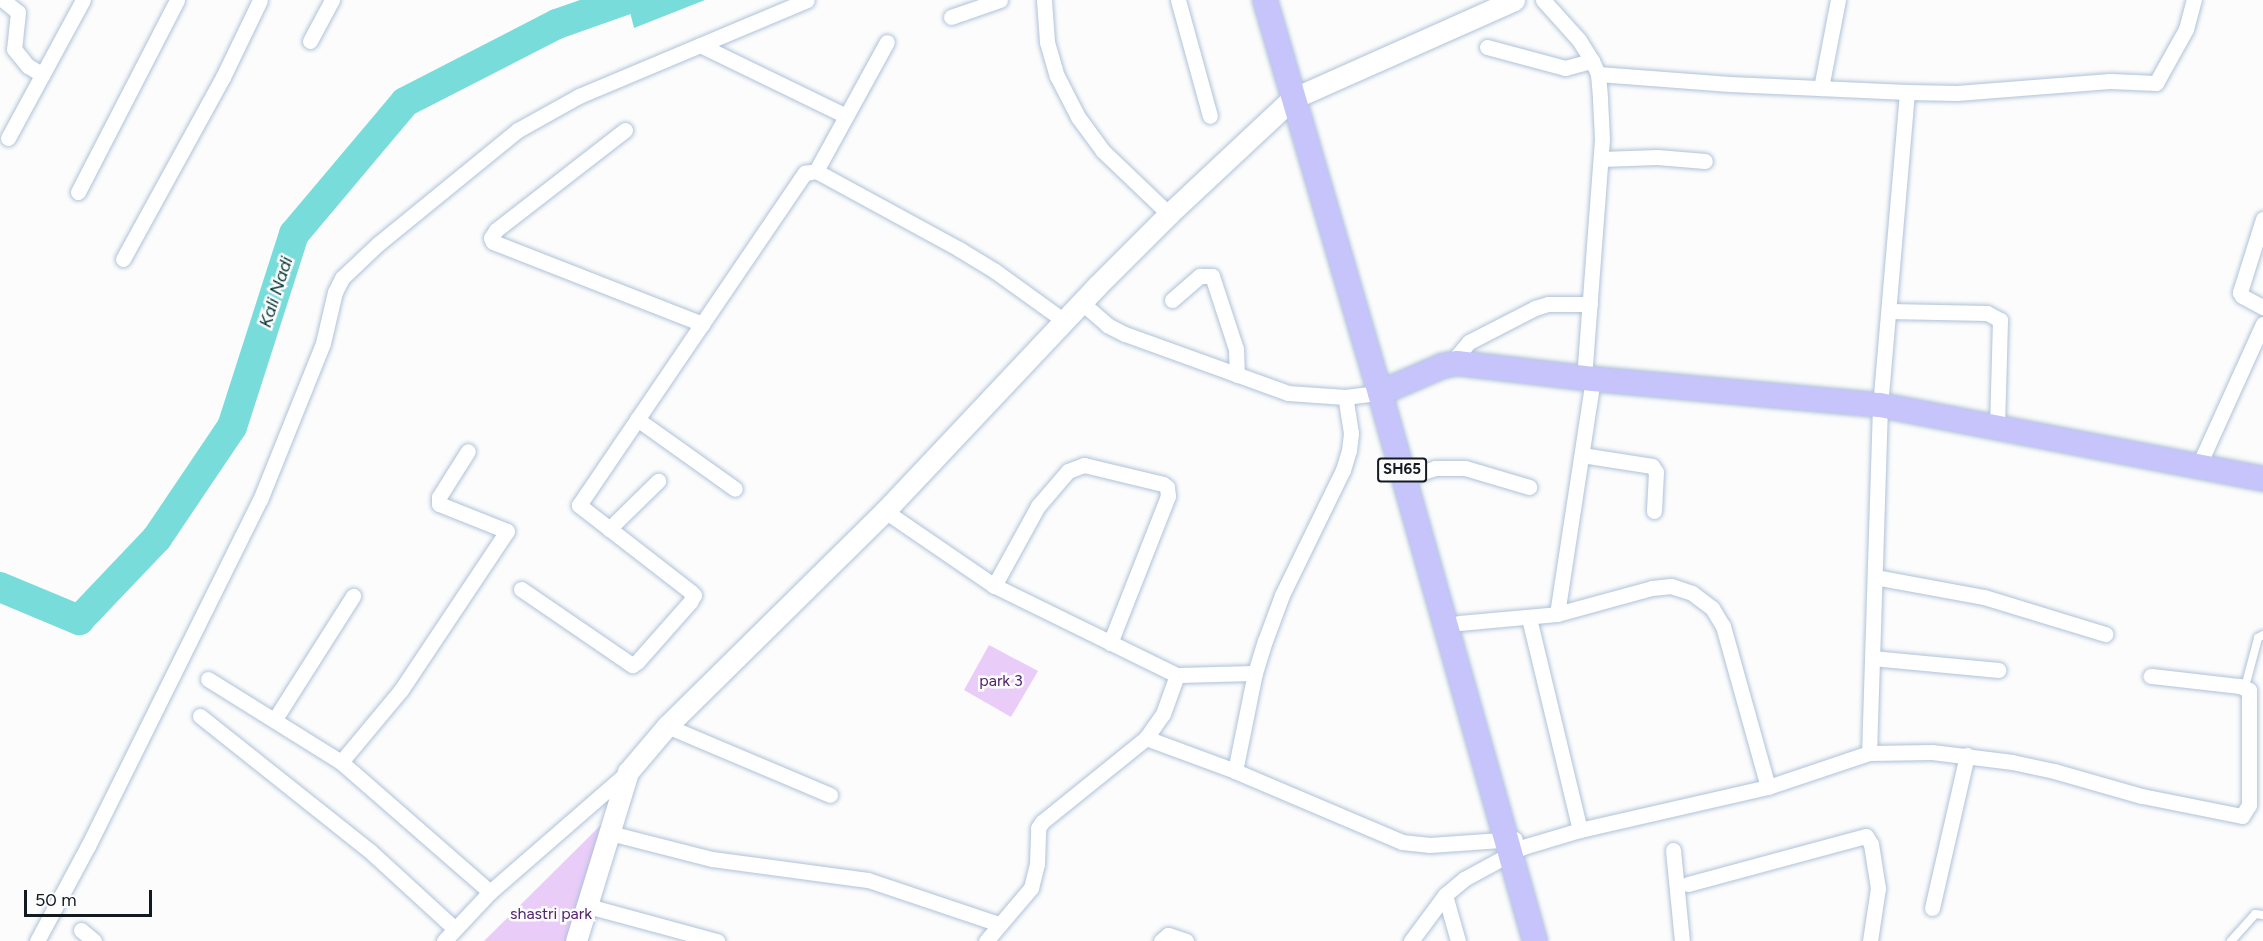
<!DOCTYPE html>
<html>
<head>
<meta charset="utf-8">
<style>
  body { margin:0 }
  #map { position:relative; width:2263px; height:941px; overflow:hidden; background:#fcfcfc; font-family:Figtree,sans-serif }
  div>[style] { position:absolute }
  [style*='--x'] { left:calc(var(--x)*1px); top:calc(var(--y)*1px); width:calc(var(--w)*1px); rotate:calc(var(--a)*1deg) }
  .green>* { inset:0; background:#eaccf9 }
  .water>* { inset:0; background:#78dcda }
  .river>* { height:30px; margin:-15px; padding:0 15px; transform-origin:15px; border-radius:15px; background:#78dcda }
  .roads { filter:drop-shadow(0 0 2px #afc2d9) drop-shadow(0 0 2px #afc2d9) }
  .lane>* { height:8px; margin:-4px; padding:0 4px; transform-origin:4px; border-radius:4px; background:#fff }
  .street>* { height:15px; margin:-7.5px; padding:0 7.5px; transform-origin:7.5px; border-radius:7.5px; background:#fff }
  .secondary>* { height:21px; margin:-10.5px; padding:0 10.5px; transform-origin:10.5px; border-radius:10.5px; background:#fff }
  .primary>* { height:24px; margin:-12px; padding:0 12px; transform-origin:12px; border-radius:12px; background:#c6c4fb }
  span { translate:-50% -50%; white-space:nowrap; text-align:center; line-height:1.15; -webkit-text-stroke:5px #fcfcfc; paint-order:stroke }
  .shield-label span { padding:2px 4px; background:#fcfcfc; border:2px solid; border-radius:4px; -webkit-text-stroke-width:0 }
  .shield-label { font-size:15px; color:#131a22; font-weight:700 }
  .park-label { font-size:16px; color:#542369 }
  .water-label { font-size:18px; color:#003232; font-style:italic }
  .scale { position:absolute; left:24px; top:890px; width:128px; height:27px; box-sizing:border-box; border:3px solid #131a22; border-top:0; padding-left:8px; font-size:18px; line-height:21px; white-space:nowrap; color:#131a22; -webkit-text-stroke:4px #fcfcfc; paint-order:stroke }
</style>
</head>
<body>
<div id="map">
  <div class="green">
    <i style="clip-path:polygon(989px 645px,1038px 671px,1011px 717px,964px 690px)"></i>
    <i style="clip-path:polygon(616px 810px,570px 941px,484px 941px)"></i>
  </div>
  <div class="water">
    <i style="clip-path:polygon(627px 0,705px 0,634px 28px)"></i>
  </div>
  <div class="river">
    <i style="--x:0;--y:587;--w:86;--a:22.7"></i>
    <i style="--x:79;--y:620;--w:113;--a:-46.4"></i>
    <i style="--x:157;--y:538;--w:134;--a:-56"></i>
    <i style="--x:232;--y:427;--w:203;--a:-72.2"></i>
    <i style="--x:294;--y:234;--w:172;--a:-49.9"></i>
    <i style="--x:405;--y:102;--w:171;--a:-27.2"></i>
    <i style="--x:557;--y:24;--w:72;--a:-19.4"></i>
  </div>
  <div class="roads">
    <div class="lane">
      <i style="--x:2245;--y:687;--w:51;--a:-75.1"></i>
      <i style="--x:2258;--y:638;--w:6;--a:-31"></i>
      <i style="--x:2231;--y:941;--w:36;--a:-48"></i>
      <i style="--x:2255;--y:914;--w:8;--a:7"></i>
    </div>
    <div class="street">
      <i style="--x:3;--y:0;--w:19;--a:39"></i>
      <i style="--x:18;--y:12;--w:37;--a:96"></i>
      <i style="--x:14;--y:49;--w:22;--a:51"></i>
      <i style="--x:28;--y:66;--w:17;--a:31"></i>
      <i style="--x:1044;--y:0;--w:42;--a:85.9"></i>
      <i style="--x:1047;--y:42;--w:35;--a:74"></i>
      <i style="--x:1057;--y:76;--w:46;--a:62.9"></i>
      <i style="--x:1078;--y:117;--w:42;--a:53.7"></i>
      <i style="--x:1103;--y:151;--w:91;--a:43.7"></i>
      <i style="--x:1178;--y:0;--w:120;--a:74.6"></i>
      <i style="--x:1543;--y:0;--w:54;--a:48"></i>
      <i style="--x:1579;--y:40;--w:25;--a:58"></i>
      <i style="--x:1592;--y:61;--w:14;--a:65"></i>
      <i style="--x:1598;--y:74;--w:25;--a:85"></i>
      <i style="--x:1600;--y:99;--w:40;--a:87.1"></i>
      <i style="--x:1602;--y:139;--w:240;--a:94.3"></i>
      <i style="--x:951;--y:17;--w:52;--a:-19.1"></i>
      <i style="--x:310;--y:41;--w:47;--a:-61.8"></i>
      <i style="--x:700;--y:45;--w:162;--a:25.9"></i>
      <i style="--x:1487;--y:47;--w:81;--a:15.1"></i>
      <i style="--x:1565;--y:68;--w:28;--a:-15"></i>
      <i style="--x:1598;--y:74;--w:132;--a:4.3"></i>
      <i style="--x:1730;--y:84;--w:177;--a:2.6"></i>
      <i style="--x:1907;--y:92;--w:314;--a:94.9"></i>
      <i style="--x:1880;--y:405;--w:348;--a:91.8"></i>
      <i style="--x:1821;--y:88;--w:90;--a:-79.1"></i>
      <i style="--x:1907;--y:92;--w:50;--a:1.1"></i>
      <i style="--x:1957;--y:93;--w:153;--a:-4.5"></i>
      <i style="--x:2110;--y:81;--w:46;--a:2.5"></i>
      <i style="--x:2156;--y:83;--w:62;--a:-60.9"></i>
      <i style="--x:2186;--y:29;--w:30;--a:-75"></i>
      <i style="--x:625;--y:130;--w:163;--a:142.2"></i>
      <i style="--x:496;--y:230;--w:9;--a:122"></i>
      <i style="--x:491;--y:238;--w:4;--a:63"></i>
      <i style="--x:493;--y:242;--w:225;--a:21.4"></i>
      <i style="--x:8;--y:138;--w:157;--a:-61.5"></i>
      <i style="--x:1601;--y:159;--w:56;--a:-2"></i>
      <i style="--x:1657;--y:157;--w:48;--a:4.8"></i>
      <i style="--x:816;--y:171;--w:147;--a:-61.2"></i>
      <i style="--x:78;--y:192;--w:216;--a:-62.7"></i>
      <i style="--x:2263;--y:219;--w:77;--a:107.5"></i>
      <i style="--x:2240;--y:292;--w:4;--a:63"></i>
      <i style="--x:2242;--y:296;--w:24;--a:28"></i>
      <i style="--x:123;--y:259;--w:208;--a:-61.2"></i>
      <i style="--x:223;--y:77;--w:85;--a:-64.3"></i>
      <i style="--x:1172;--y:300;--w:37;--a:-41"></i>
      <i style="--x:1200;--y:276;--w:12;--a:0"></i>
      <i style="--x:1212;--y:276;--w:77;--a:71.8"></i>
      <i style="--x:1236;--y:349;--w:26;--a:88"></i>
      <i style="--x:1081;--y:302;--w:35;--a:41"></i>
      <i style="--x:1107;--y:325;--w:20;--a:27"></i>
      <i style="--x:1125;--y:334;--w:173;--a:19.9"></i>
      <i style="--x:1288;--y:393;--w:57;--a:4"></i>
      <i style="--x:1345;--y:397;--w:35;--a:-7"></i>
      <i style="--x:1889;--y:311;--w:98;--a:1.2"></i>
      <i style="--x:1987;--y:313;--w:15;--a:28"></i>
      <i style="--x:2000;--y:320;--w:107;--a:91.6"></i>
      <i style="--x:1457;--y:363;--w:8;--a:-83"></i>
      <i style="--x:1458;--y:355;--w:17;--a:-50"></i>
      <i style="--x:1469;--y:342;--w:74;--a:-27.3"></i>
      <i style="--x:1535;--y:308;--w:14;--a:-17"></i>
      <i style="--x:1548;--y:304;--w:42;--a:0"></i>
      <i style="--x:637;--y:419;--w:120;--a:35.5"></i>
      <i style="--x:1582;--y:455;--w:71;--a:8.9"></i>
      <i style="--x:1652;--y:466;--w:7;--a:56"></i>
      <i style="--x:1656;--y:472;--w:39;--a:93"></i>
      <i style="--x:2198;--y:467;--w:157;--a:-65.6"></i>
      <i style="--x:1417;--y:474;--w:19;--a:-18"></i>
      <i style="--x:1435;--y:468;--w:30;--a:0"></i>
      <i style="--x:1465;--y:468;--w:67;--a:16.5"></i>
      <i style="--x:885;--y:511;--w:131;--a:34.4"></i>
      <i style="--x:993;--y:585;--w:205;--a:26.1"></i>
      <i style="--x:609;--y:529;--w:69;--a:-44.4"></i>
      <i style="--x:1875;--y:577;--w:111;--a:10.4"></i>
      <i style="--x:1984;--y:597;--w:127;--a:17"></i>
      <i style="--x:994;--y:586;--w:91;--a:-61.2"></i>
      <i style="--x:1038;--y:506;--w:46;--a:-49.4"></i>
      <i style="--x:1068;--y:471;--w:17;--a:-21"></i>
      <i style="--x:1084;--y:465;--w:81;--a:13.5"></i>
      <i style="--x:1163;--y:484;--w:5;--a:37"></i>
      <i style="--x:1167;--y:487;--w:9;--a:84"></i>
      <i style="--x:1168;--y:496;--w:158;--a:111.5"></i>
      <i style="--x:521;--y:589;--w:135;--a:34.4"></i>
      <i style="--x:632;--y:665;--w:6;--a:-31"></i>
      <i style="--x:637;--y:662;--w:80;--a:-48.5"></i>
      <i style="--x:690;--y:602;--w:8;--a:-60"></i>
      <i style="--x:694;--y:595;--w:4;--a:-135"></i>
      <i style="--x:691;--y:592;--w:142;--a:-142.2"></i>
      <i style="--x:579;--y:505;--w:402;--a:-55.8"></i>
      <i style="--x:805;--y:173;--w:11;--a:-10"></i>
      <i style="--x:816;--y:171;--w:163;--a:28.6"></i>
      <i style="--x:959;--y:249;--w:42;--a:31.4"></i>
      <i style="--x:995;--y:271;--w:84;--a:35.8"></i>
      <i style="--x:1557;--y:614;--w:238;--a:-81.3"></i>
      <i style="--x:1529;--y:618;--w:218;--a:76.5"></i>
      <i style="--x:1459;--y:623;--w:98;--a:-5.2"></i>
      <i style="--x:1557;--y:614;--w:98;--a:-15.3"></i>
      <i style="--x:1652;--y:588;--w:19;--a:-6"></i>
      <i style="--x:1671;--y:586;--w:22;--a:18"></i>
      <i style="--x:1692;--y:593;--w:25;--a:37"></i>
      <i style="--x:1712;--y:608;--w:21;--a:59"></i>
      <i style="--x:1723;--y:626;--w:167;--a:74.4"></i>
      <i style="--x:1872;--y:658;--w:127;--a:5.4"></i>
      <i style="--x:208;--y:679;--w:157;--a:32"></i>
      <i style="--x:341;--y:762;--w:198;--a:41.1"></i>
      <i style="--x:200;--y:716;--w:218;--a:38.5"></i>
      <i style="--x:371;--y:852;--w:114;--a:42.5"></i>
      <i style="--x:275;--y:719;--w:146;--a:-57.6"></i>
      <i style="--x:667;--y:726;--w:177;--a:22.9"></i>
      <i style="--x:1146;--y:738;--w:95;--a:20.3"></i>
      <i style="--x:1235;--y:771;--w:181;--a:23"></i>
      <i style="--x:1402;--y:842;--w:28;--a:6"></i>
      <i style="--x:1430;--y:845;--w:85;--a:-4"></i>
      <i style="--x:341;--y:762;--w:94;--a:-50.2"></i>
      <i style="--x:401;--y:690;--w:191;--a:-56.3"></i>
      <i style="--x:507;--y:531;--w:73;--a:-158.3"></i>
      <i style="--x:439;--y:504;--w:7;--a:-90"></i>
      <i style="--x:439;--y:497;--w:54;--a:-57.8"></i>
      <i style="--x:1235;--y:771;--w:100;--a:-78.5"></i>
      <i style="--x:1255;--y:673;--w:34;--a:-73"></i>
      <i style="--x:1265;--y:641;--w:49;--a:-69.7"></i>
      <i style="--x:1282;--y:595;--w:139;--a:-64"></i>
      <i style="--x:1343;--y:470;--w:21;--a:-73"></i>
      <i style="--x:1349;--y:450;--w:17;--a:-83"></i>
      <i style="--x:1351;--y:433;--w:36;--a:-99"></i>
      <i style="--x:610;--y:833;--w:105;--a:14.3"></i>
      <i style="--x:712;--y:859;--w:157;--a:7.7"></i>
      <i style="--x:868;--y:880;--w:138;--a:18.6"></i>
      <i style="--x:1673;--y:850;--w:91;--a:84.4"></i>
      <i style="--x:1688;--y:884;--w:184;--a:-15.1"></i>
      <i style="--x:1866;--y:836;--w:9;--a:58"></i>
      <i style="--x:1871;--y:844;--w:45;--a:81"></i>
      <i style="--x:1878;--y:888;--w:54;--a:98.6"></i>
      <i style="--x:1445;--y:895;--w:48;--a:74.2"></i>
      <i style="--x:588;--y:906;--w:134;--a:15.2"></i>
      <i style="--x:1932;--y:908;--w:157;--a:-77.1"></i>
      <i style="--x:81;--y:930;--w:17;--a:40"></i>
      <i style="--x:37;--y:941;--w:108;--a:-61.8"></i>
      <i style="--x:88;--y:846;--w:386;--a:-63.6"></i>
      <i style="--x:260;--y:500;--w:169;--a:-68.1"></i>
      <i style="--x:323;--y:343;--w:52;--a:-76.8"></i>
      <i style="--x:335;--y:292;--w:16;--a:-63"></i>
      <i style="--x:342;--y:278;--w:50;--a:-43.4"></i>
      <i style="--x:378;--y:244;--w:181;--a:-39.2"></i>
      <i style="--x:518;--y:130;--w:70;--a:-29.1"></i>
      <i style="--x:579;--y:96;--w:247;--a:-22.8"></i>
      <i style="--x:444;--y:941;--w:67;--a:-46.8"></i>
      <i style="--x:490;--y:892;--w:183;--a:-41"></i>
      <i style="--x:986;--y:941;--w:70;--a:-49.7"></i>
      <i style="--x:1031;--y:888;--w:25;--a:-76"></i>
      <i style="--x:1037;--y:864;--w:36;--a:-88"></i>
      <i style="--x:1038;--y:828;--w:7;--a:-56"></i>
      <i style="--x:1042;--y:822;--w:134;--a:-38.9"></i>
      <i style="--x:1146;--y:738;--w:29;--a:-55"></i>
      <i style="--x:1163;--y:714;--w:41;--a:-70.3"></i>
      <i style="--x:1177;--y:675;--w:78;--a:-1.5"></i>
      <i style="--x:1161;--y:941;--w:9;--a:-41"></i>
      <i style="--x:1168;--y:935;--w:19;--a:18"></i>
      <i style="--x:1411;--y:941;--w:57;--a:-53.5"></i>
      <i style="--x:1445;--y:895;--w:25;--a:-40"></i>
      <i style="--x:1464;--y:879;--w:67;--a:-28.5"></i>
      <i style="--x:1523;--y:847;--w:59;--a:-16.6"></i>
      <i style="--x:1580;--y:830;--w:193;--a:-12.9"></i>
      <i style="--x:1768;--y:787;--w:107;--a:-18.6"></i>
      <i style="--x:1869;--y:753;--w:63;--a:-0.9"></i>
      <i style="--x:1932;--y:752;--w:81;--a:7.1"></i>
      <i style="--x:2012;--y:762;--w:43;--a:12.1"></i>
      <i style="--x:2054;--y:771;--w:91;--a:15.9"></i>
      <i style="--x:2142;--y:796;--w:102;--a:11.3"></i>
      <i style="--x:2242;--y:816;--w:13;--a:-58"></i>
      <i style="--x:2249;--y:805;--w:115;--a:-90"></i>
      <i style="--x:2249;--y:690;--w:11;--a:-158"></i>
      <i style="--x:2239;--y:686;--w:89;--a:-173.5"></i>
    </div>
    <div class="secondary">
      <i style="--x:576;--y:941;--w:177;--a:-72.9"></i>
      <i style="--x:628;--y:772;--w:60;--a:-49.7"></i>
      <i style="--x:667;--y:726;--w:306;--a:-44.6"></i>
      <i style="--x:885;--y:511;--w:309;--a:-46.7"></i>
      <i style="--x:1097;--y:286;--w:102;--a:-45"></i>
      <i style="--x:1169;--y:214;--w:168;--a:-43.1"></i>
      <i style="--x:1292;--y:99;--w:243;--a:-24"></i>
    </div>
    <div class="primary">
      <i style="--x:1265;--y:0;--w:409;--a:73.7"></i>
      <i style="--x:1380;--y:393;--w:569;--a:74.21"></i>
      <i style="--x:1380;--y:393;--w:68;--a:-23.5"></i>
      <i style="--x:1442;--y:366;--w:15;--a:-11"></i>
      <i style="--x:1457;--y:363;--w:137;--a:6.7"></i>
      <i style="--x:1593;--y:379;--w:288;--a:5.2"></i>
      <i style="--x:1880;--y:405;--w:390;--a:10.9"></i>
    </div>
  </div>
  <div class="shield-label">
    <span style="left:1402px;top:470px">SH65</span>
  </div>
  <div class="park-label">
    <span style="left:1001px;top:681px">park 3</span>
    <span style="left:551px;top:914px">shastri park</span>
  </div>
  <div class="water-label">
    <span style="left:276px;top:292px;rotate:-72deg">Kali Nadi</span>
  </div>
  <div class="scale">50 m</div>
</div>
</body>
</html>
